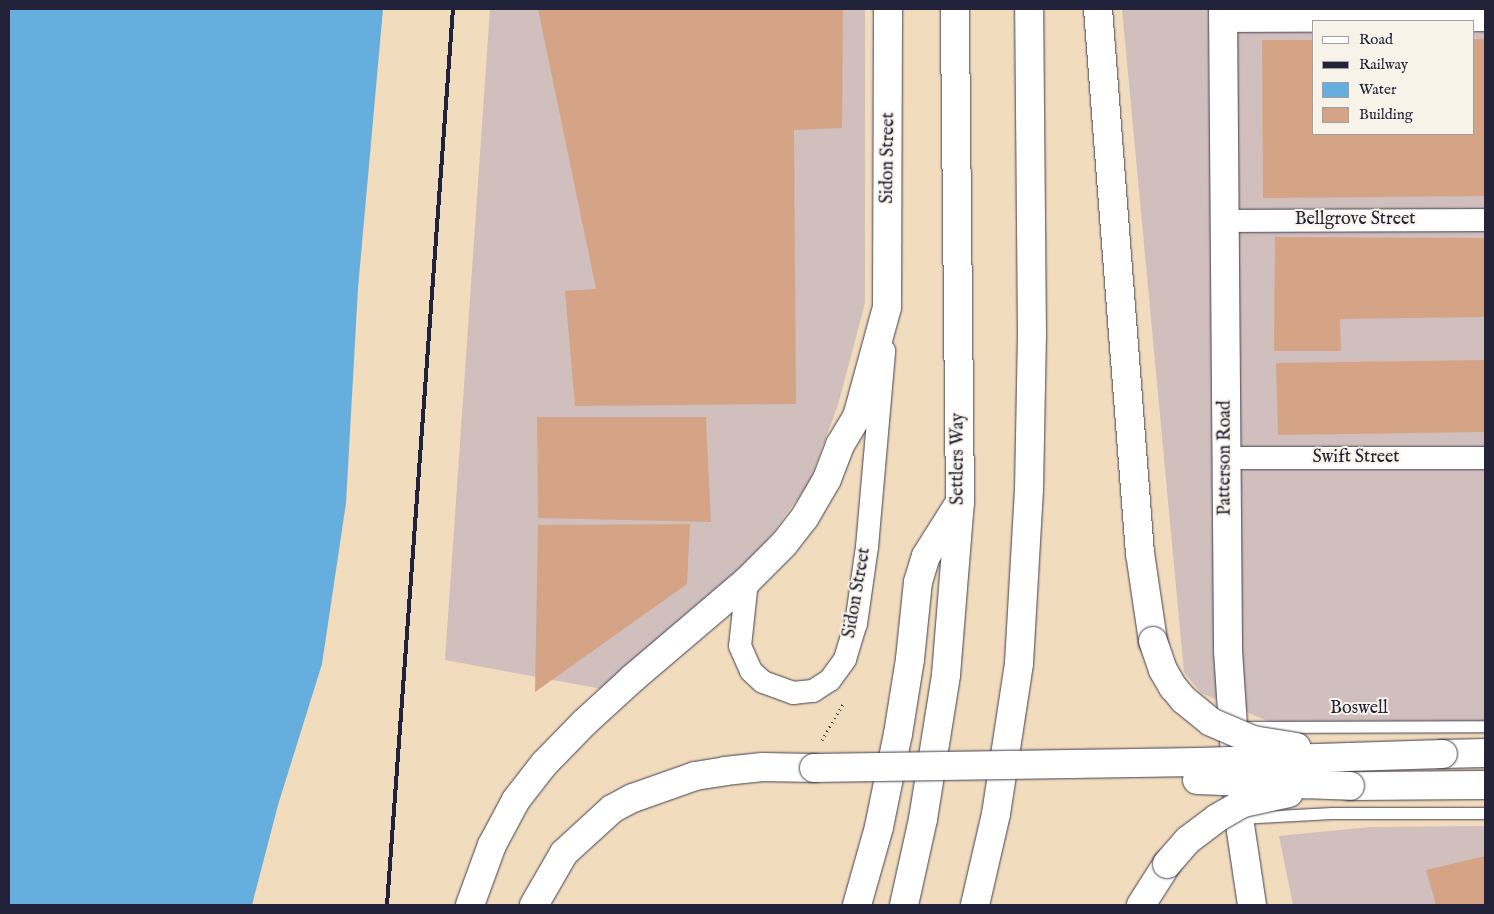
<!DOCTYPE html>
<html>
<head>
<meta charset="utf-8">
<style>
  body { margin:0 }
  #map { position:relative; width:1494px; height:914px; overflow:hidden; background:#f2dcbe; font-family:"IM FELL English",serif }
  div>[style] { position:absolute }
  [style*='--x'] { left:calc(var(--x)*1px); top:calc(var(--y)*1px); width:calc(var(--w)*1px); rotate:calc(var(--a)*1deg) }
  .industrial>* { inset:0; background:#d1bfbe }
  .water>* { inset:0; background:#66aedd }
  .building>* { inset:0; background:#d5a487 }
  .path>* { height:3px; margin-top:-1.5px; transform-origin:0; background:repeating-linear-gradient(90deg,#413e4f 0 1px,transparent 0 5px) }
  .roads { filter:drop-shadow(0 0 1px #413e4f) drop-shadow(0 0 1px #413e4f) }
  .service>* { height:11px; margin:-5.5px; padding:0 5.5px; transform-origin:5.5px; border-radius:5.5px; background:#fff }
  .minor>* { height:22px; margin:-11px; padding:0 11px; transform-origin:11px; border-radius:11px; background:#fff }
  .tertiary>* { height:28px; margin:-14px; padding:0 14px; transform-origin:14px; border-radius:14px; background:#fff }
  .motorway>* { height:28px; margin:-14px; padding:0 14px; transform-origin:14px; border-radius:14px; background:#fff }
  .rail>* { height:4px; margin:-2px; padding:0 2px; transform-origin:2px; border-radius:2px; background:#22223b }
  .bridges { filter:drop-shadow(0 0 1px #413e4f) drop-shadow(0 0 1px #413e4f) }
  .motorway-bridge>* { height:28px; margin:-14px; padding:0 14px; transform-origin:14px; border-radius:14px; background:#fff }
  span { translate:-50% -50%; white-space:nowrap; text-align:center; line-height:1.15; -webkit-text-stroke:4px #f7f3e8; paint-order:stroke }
  .street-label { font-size:18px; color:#22223b }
  .frame { position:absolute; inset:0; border:10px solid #22223b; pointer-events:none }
  .legend { position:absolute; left:1312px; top:20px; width:162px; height:115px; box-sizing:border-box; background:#f7f3e8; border:1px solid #a29fa3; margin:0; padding:6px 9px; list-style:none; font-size:15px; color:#22223b }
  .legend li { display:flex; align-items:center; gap:10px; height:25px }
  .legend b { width:25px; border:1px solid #a29fa3 }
</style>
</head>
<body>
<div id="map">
  <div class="industrial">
    <i style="clip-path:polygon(490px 9px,865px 9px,865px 303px,838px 405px,809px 483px,735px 585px,602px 689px,445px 660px)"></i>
    <i style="clip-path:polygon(evenodd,1122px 9px,1485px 9px,1485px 733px,1282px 727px,1201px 693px,1184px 672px,1122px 9px,1313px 21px,1473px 21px,1473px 134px,1313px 134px,1313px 21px)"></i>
    <i style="clip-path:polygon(1485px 826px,1485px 905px,1293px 905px,1279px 836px,1370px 827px)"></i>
  </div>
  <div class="water">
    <i style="clip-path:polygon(9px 9px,383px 9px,358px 288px,346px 503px,322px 664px,278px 805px,252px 905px,9px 905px)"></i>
  </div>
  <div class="building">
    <i style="clip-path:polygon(538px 9px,843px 9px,842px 128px,794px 130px,796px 404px,575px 406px,565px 291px,596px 289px)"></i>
    <i style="clip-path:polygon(1473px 39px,1485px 39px,1485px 196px,1263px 198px,1262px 40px,1313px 40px,1313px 134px,1473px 134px)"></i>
    <i style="clip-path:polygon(1275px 237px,1485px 238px,1485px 317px,1340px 319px,1341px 351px,1274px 351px)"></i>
    <i style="clip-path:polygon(1485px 360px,1485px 432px,1278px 435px,1276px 363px)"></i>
    <i style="clip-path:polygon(537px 417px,706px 417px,711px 522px,538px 518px)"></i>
    <i style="clip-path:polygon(690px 524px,687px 584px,535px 692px,538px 525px)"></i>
    <i style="clip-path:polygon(1485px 856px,1485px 905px,1436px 905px,1426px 870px)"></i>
  </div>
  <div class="path">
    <i style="--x:822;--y:740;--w:42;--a:-59.7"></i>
  </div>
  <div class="roads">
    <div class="service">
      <i style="--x:1248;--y:727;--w:237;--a:-0.2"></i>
      <i style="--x:1239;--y:818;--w:93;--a:-3.1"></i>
      <i style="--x:1332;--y:813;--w:153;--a:0"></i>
    </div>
    <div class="minor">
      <i style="--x:1223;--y:21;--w:262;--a:-0.2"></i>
      <i style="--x:1225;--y:221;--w:260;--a:-0.2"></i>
      <i style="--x:1227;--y:458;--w:258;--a:0"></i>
      <i style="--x:747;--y:581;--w:65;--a:96.1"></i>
      <i style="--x:740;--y:646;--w:27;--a:66"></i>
      <i style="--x:751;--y:671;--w:16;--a:43"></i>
      <i style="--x:763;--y:682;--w:32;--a:20"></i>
      <i style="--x:793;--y:693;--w:20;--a:-6"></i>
      <i style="--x:813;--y:691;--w:20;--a:-33"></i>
      <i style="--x:830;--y:680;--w:26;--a:-54"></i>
      <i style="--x:845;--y:659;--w:37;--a:-73"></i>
      <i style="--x:856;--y:624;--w:78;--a:-81.9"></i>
      <i style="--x:867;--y:547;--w:197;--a:-85"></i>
    </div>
    <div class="tertiary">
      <i style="--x:1223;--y:9;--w:642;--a:89.55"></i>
      <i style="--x:1228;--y:651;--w:167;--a:86.2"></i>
      <i style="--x:1239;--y:818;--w:88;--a:81.5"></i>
      <i style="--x:747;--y:581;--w:52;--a:-45"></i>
      <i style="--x:784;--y:544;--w:34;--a:-52"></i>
      <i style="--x:805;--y:517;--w:44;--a:-59.9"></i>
      <i style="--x:827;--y:479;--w:36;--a:-69"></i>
      <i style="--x:840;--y:445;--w:33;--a:-59"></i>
      <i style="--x:857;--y:417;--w:114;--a:-74.7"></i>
      <i style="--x:887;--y:307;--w:298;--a:-89.8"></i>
    </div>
    <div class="motorway">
      <i style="--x:1098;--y:9;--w:546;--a:85.59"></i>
      <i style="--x:1140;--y:553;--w:89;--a:81.6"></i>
      <i style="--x:1443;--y:754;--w:42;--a:-1.4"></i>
      <i style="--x:1350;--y:786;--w:135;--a:-0.4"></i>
      <i style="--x:470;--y:905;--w:64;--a:-69.9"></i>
      <i style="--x:492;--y:845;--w:51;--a:-61.9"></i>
      <i style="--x:516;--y:800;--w:46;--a:-52.1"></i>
      <i style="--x:544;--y:764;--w:59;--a:-45.7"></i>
      <i style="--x:585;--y:722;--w:65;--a:-42.5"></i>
      <i style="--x:633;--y:678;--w:150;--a:-40.4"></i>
      <i style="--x:534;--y:905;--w:60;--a:-60"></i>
      <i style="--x:564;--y:853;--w:65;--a:-42.5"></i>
      <i style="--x:612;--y:809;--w:24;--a:-28"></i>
      <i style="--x:633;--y:798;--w:66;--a:-19.5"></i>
      <i style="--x:695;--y:776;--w:30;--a:-9"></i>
      <i style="--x:725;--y:771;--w:38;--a:-6"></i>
      <i style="--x:763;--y:767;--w:51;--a:1.1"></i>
      <i style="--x:857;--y:905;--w:81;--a:-74.2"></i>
      <i style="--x:879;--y:827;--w:95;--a:-78.5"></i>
      <i style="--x:898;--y:734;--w:76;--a:-80.9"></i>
      <i style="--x:910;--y:659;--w:77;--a:-84.1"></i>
      <i style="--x:918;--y:582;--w:27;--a:-73"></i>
      <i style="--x:926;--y:556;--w:64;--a:-57.8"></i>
      <i style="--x:904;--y:905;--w:88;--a:-77.5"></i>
      <i style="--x:923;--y:819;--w:146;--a:-80.9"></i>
      <i style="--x:946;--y:675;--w:174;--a:-85.4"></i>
      <i style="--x:960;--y:502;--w:493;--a:-90.6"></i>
      <i style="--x:975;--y:905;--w:93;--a:-77"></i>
      <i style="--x:996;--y:814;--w:153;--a:-81.3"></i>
      <i style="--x:1019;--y:663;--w:174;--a:-86.7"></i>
      <i style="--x:1029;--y:489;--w:152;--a:-88.9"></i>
      <i style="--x:1032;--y:337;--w:328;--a:-90.5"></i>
      <i style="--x:1141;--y:905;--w:49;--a:-57.6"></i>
    </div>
  </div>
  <div class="rail">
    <i style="--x:387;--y:905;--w:898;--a:-85.79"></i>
  </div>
  <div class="bridges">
    <div class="motorway-bridge">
      <i style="--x:1153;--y:641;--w:31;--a:71"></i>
      <i style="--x:1163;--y:670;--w:20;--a:60"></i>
      <i style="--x:1173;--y:687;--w:17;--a:50"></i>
      <i style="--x:1184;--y:700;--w:35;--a:39"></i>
      <i style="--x:1211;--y:722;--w:46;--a:23.2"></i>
      <i style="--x:1253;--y:740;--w:44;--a:9.2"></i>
      <i style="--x:814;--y:768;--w:385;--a:-0.9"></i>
      <i style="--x:1199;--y:762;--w:244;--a:-1.9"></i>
      <i style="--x:1197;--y:780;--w:153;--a:2.2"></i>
      <i style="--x:1167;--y:864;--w:32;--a:-49"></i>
      <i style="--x:1188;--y:840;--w:36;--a:-37"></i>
      <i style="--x:1217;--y:818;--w:30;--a:-30"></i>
      <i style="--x:1243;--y:803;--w:47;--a:-12.3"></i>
    </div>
  </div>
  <div class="street-label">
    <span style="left:889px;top:158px;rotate:-89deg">Sidon Street</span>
    <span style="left:1355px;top:220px">Bellgrove Street</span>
    <span style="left:1226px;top:458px;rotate:-90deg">Patterson Road</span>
    <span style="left:1356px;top:458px">Swift Street</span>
    <span style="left:959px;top:459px;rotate:-90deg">Settlers Way</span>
    <span style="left:858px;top:593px;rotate:-80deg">Sidon Street</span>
    <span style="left:1359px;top:709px">Boswell</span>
  </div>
  <div class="frame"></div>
  <ul class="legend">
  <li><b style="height:6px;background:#fff"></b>Road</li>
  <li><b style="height:6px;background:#22223b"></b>Railway</li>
  <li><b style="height:14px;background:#66aedd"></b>Water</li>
  <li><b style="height:14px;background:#d5a487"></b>Building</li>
  </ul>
</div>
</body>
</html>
